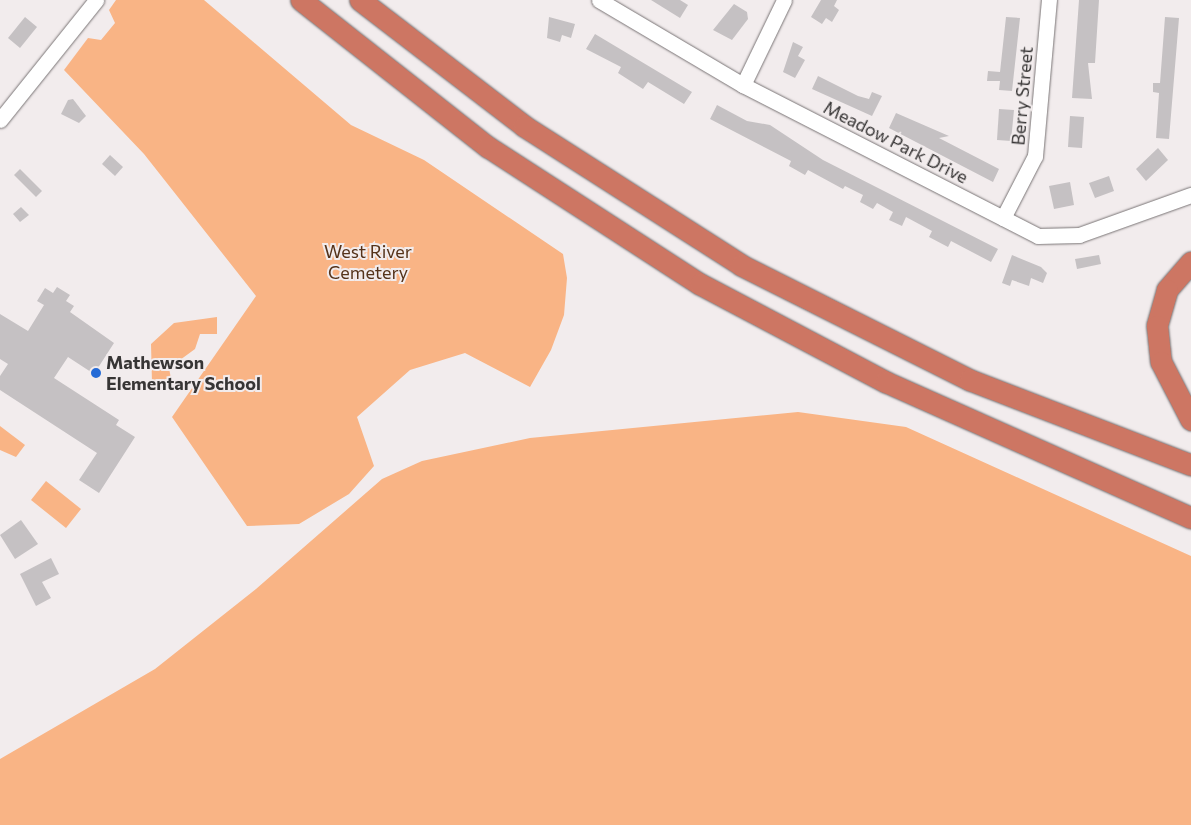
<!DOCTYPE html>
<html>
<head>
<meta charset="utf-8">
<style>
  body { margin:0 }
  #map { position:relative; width:1191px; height:825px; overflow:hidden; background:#f2eced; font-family:Commissioner,sans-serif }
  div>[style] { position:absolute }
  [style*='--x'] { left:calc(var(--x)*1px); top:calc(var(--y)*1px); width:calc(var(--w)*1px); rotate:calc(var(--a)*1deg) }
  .green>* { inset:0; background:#f9b485 }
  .building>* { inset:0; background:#c5c1c3 }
  .roads { filter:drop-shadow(0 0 1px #797475) drop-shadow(0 0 1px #797475) }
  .minor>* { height:15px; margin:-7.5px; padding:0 7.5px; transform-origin:7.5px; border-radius:7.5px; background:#fff }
  .highway>* { height:21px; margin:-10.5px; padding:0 10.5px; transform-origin:10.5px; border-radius:10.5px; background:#cd7663 }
  .dots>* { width:14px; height:14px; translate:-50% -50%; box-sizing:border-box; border:2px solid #f2eced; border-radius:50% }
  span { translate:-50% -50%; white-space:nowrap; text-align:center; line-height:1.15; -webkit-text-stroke:4px #f2eced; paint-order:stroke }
  .street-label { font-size:18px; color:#373535 }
  .park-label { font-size:18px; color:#55331a }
  .poi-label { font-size:18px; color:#373535; font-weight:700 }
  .left { translate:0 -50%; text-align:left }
</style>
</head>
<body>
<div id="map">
  <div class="green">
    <i style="clip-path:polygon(116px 0,204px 0,351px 125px,424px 160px,563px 254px,567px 278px,564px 315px,551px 350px,530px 387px,465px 353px,410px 370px,357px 417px,374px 466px,349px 494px,299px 524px,247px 526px,172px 417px,256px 296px,144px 154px,64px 70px,88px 38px,101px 40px,115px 23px,109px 10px)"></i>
    <i style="clip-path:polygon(217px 317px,217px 334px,200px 334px,195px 349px,169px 368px,172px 384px,167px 388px,152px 383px,151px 344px,174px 323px)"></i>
    <i style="clip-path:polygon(798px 412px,906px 427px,1191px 556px,1191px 825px,0 825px,0 759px,155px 669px,256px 589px,382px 479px,422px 461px,530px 438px)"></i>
    <i style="clip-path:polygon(0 426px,25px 445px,16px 457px,0 450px)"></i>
    <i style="clip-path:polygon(46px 481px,81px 509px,66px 528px,31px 500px)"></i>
  </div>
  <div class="building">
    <i style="clip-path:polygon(651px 0,680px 0,688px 5px,680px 18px)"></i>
    <i style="clip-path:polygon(821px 0,837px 0,834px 6px,839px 10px,832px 22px,826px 18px,822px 24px,811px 17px)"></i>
    <i style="clip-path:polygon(1079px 0,1099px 0,1095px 63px,1088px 63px,1092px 99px,1072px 98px)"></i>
    <i style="clip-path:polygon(734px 4px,747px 12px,748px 19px,732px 40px,713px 30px)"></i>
    <i style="clip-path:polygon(25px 17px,37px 27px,20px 48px,8px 38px)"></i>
    <i style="clip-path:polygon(549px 17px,575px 24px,571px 38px,562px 35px,560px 42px,547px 38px)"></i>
    <i style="clip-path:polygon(1006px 17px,1020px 18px,1012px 91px,999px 90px,1000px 81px,987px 81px,988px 71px,1000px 72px)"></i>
    <i style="clip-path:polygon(1165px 17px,1179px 18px,1169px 139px,1156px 138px,1159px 93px,1153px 92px,1153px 83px,1160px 83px)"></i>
    <i style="clip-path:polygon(595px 34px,692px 92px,684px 104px,648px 82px,643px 89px,618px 73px,621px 67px,586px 49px)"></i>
    <i style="clip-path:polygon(793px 42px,803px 47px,798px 56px,805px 60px,795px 78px,783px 72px)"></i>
    <i style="clip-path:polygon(818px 76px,858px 96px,869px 99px,872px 92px,882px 96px,872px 116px,812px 89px)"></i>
    <i style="clip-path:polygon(73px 99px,86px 116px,79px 123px,61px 114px,68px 100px)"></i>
    <i style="clip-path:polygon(717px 105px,747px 121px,770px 125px,823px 160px,998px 249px,991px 262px,951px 241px,948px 247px,929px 237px,932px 231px,906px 217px,902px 226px,889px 220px,893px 212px,877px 203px,873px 209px,860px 202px,863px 195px,845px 186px,843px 189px,808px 170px,805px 175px,789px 166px,791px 161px,710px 119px)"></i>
    <i style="clip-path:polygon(999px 109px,1014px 110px,1011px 141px,997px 140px)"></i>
    <i style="clip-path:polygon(896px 113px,949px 136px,939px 138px,999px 169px,993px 182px,889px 128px)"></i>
    <i style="clip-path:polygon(1070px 116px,1084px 117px,1082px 148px,1068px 147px)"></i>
    <i style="clip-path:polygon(1158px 148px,1168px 160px,1146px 181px,1136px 169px)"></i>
    <i style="clip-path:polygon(110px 155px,123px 167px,115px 176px,102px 164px)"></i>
    <i style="clip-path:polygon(20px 169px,42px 191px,36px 197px,14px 175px)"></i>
    <i style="clip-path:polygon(1109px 176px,1114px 191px,1095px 198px,1089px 183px)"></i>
    <i style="clip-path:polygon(1070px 182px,1074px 205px,1054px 209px,1049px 186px)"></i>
    <i style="clip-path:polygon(21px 207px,29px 215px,20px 222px,13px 214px)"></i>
    <i style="clip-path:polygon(1012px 255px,1041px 267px,1047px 273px,1043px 283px,1031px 278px,1029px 286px,1012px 280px,1010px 286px,1002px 283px)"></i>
    <i style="clip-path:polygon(1099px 255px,1101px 264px,1077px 269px,1075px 259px)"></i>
    <i style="clip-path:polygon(57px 287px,70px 295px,66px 301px,74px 306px,70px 312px,114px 343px,94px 374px,68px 357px,54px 378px,119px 420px,116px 425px,135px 437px,99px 493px,79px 480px,97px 453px,0 390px,0 376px,8px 364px,0 359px,0 314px,28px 331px,44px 305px,37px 301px,45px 288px,53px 293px)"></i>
    <i style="clip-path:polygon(21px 520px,38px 544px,15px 559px,0 535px)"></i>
    <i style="clip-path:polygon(51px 558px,59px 574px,42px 582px,51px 598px,36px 606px,20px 574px)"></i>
  </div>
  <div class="roads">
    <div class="minor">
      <i style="--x:599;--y:0;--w:167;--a:30.6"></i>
      <i style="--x:743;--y:85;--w:331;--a:27.1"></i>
      <i style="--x:1038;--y:236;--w:41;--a:-1.4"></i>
      <i style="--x:1079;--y:235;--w:119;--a:-19.7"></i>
      <i style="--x:743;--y:85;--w:94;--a:-64.2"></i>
      <i style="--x:0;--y:120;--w:154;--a:-51.3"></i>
      <i style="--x:1003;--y:218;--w:70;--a:-62.7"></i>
      <i style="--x:1035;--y:156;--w:157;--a:-84.9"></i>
    </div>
    <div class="highway">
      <i style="--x:301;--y:0;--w:238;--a:38.2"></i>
      <i style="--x:488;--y:147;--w:252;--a:32.9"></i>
      <i style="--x:700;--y:284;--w:210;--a:27.8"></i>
      <i style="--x:886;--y:382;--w:334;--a:24"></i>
      <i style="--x:360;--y:0;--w:207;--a:37.5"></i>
      <i style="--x:524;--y:126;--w:258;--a:32.6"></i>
      <i style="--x:741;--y:265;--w:256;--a:26.7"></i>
      <i style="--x:970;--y:380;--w:237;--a:21"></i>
      <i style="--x:1191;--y:262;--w:37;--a:131"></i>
      <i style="--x:1167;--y:290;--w:37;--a:106"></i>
      <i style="--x:1157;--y:326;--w:36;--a:84"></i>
      <i style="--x:1161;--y:362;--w:65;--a:62.7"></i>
    </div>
  </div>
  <div class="dots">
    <i style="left:96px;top:373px;background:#246ad6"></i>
  </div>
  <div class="street-label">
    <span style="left:1022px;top:96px;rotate:-85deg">Berry Street</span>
    <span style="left:896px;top:142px;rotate:27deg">Meadow Park Drive</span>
  </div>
  <div class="park-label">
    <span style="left:368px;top:262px">West River<br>Cemetery</span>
  </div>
  <div class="poi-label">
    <span class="left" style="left:106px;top:373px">Mathewson<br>Elementary School</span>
  </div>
</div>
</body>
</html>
